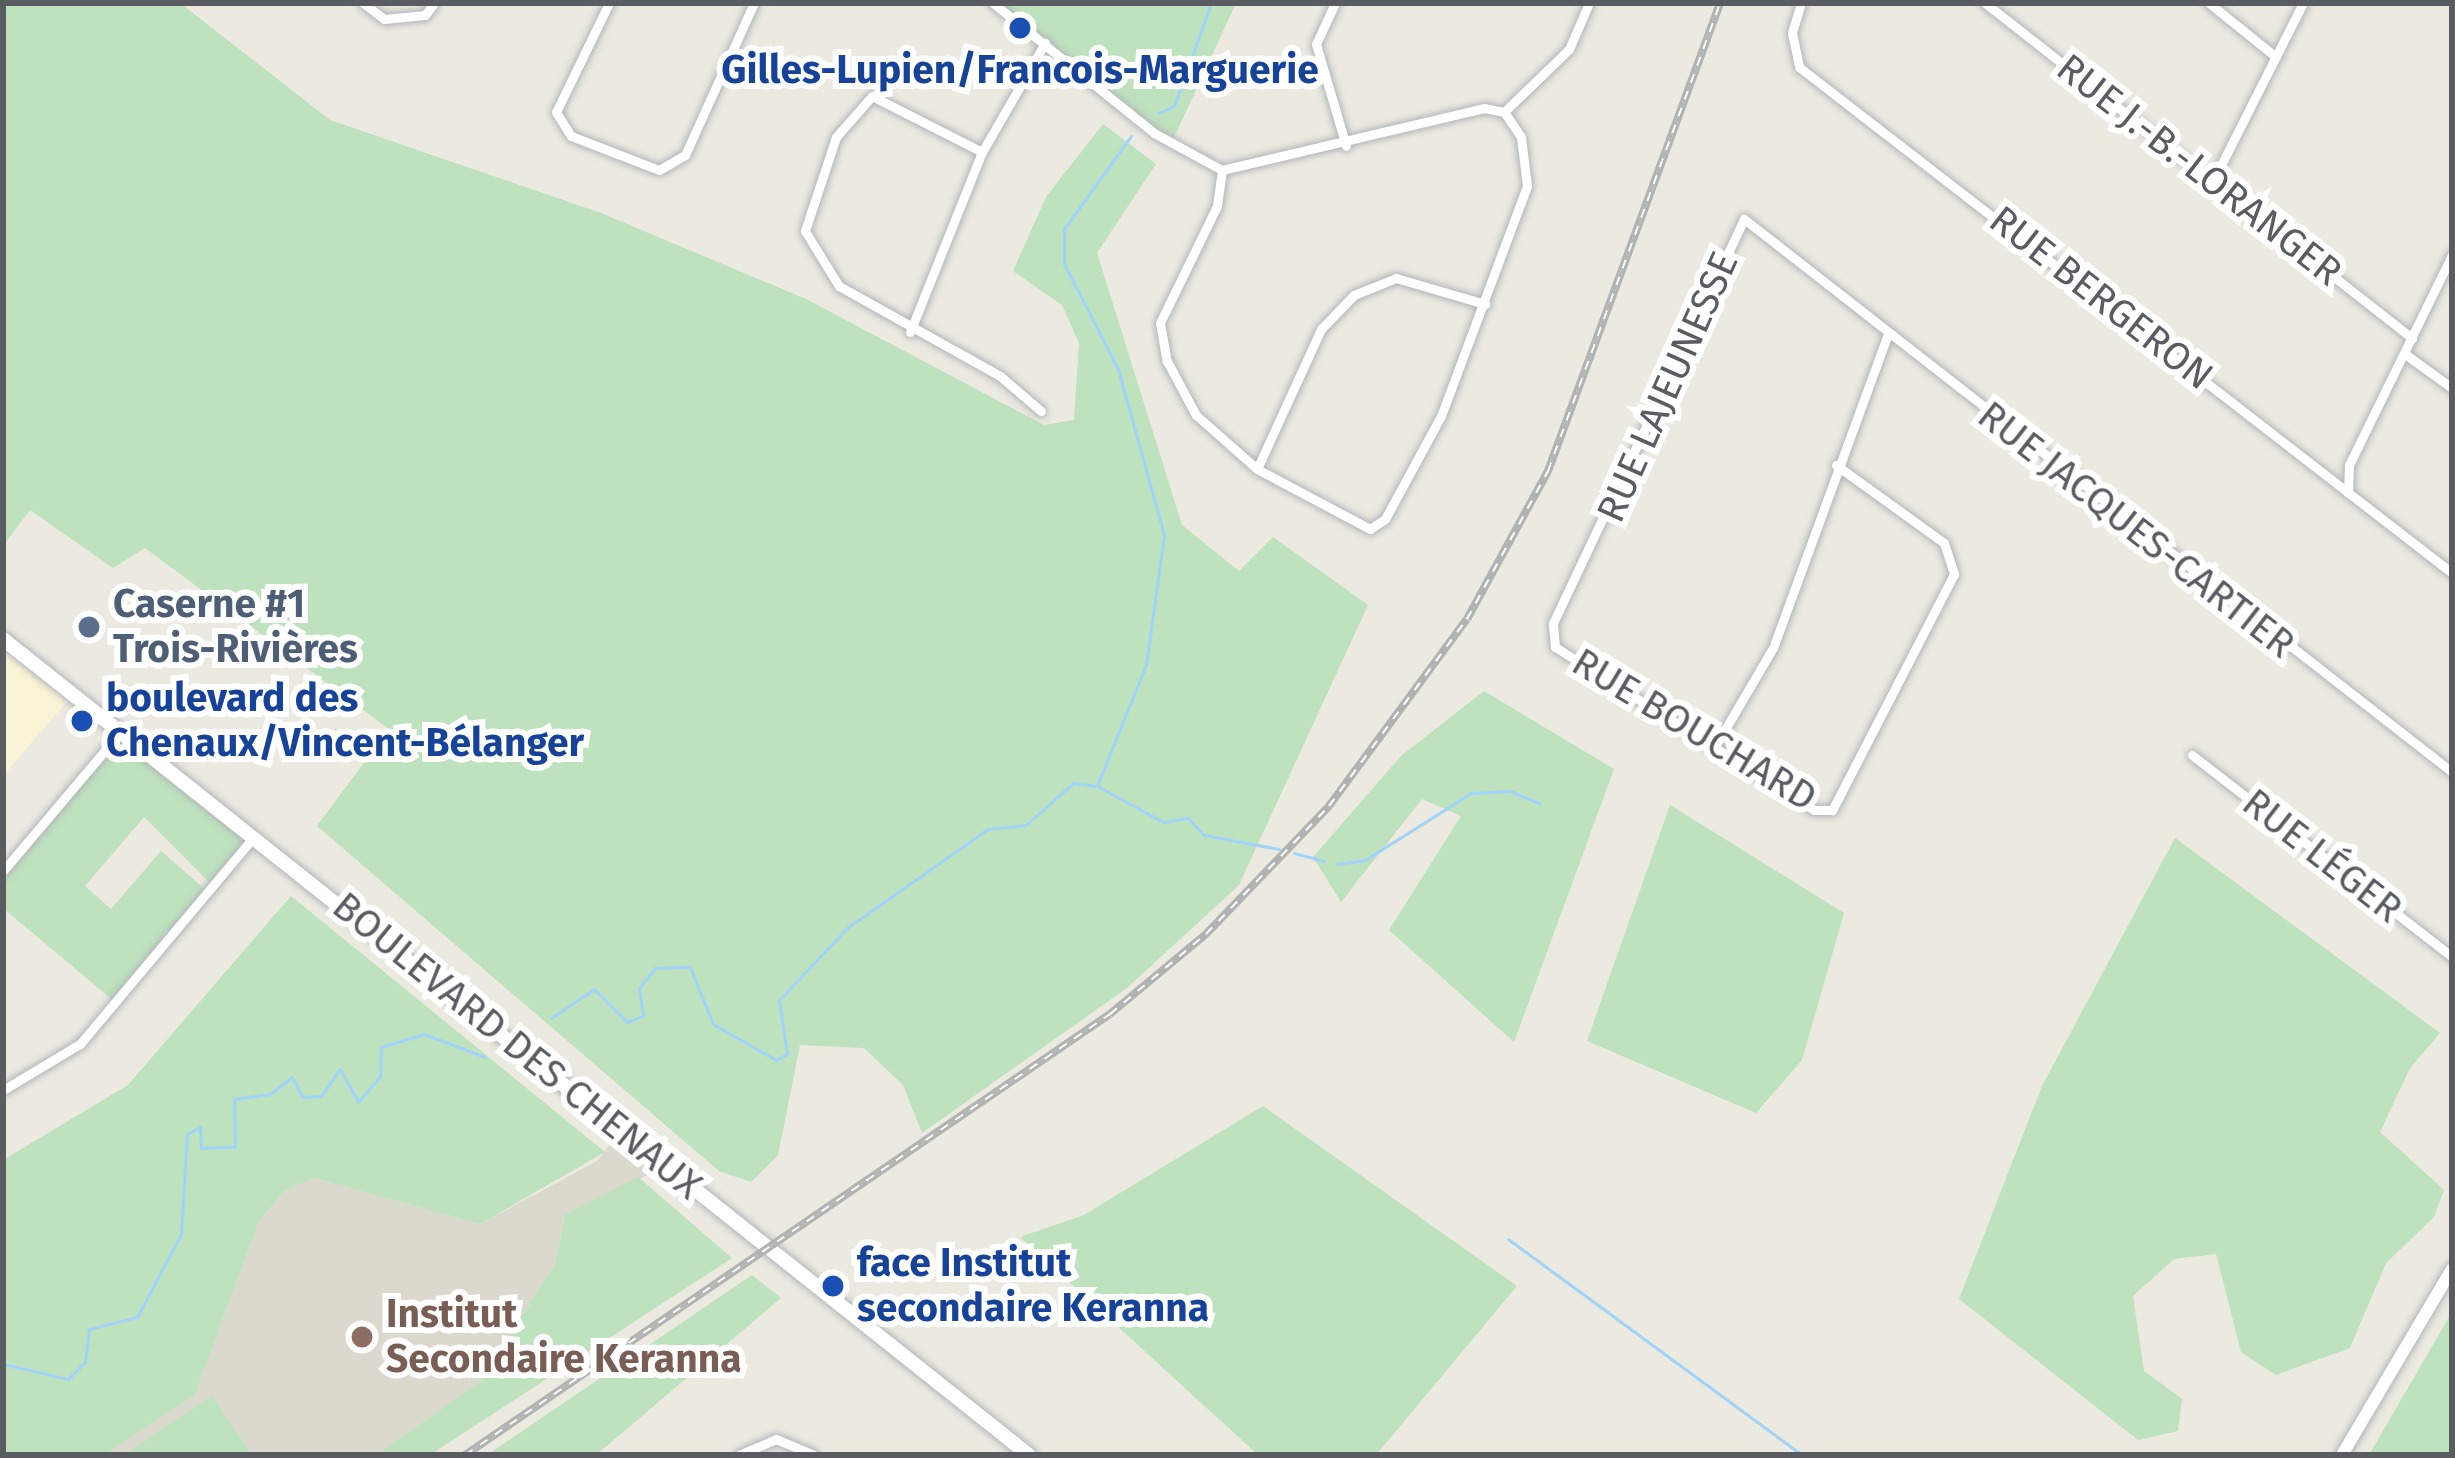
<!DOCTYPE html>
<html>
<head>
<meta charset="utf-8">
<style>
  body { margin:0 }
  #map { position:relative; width:2455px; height:1458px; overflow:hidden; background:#ebe9e0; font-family:"Fira Sans",sans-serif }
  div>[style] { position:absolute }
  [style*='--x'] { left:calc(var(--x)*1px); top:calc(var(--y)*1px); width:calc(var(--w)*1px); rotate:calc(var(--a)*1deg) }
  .commercial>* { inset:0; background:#fbf3d5 }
  .education>* { inset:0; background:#dbd8ce }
  .green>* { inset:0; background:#bde2bd }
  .stream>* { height:3px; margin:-1.5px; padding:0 1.5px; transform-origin:1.5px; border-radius:1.5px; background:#a1d3fa }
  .roads { filter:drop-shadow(0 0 3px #b3b6ba) drop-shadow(0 0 3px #b3b6ba) }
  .minor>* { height:9px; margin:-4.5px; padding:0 4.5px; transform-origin:4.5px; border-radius:4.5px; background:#fff }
  .tertiary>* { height:12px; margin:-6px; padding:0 6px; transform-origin:6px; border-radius:6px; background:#fff }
  .secondary>* { height:14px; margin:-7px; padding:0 7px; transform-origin:7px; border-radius:7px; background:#fff }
  .rail>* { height:8px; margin-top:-4px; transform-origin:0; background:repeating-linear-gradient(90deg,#fff 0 9px,#b1b2b2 0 18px); box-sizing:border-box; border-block:3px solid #b1b2b2 }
  .dots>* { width:33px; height:33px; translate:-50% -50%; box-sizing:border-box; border:6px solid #fff; border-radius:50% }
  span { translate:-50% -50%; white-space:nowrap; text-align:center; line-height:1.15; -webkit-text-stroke:12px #fff; paint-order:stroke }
  .transit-label { font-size:39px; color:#164399; font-weight:700 }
  .left { translate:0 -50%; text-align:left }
  .street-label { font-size:39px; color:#595c60 }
  .service-label { font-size:39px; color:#4e5e75; font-weight:700 }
  .education-label { font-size:39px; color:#785e54; font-weight:700 }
  .frame { position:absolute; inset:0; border:6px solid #595c60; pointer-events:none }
</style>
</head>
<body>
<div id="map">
  <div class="commercial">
    <i style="clip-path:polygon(3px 639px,76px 691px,3px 776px)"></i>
  </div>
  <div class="education">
    <i style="clip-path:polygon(618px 1135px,660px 1169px,565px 1215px,555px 1264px,481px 1381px,376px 1455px,104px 1455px,195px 1395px,259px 1221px,284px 1191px,314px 1178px,480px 1224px,597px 1161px)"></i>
  </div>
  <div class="green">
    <i style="clip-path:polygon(3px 3px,180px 3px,330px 120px,601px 213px,806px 299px,1044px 425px,1074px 420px,1079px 343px,1062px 305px,1013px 271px,1046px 197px,1103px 124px,1156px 164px,1097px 253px,1182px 525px,1239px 571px,1273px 537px,1368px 605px,1239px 885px,1127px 988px,922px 1133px,903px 1085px,864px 1048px,800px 1045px,778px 1155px,751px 1182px,719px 1171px,317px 826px,389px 729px,145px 548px,113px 568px,30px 510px,3px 546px)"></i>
    <i style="clip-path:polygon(996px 3px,1236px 3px,1172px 142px)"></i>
    <i style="clip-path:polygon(1484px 691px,1614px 769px,1514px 1042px,1389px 930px,1461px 816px,1422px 799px,1341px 902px,1313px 857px,1401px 756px)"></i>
    <i style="clip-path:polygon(123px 729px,257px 833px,213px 886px,144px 817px,85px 886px,111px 909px,161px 851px,208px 892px,115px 1002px,3px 908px,3px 871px)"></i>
    <i style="clip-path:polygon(1670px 805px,1844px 913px,1802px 1060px,1756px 1113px,1587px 1041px)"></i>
    <i style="clip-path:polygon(2175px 838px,2440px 1033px,2410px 1068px,2380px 1132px,2444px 1190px,2434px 1217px,2386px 1263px,2350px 1348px,2276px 1375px,2241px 1352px,2216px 1254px,2174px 1259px,2133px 1296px,2144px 1371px,2182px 1399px,2178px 1431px,2138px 1440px,1959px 1299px,2042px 1086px)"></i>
    <i style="clip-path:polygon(291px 896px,605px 1152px,480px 1224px,314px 1178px,284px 1191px,259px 1221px,195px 1395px,104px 1455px,3px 1455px,3px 1160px,128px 1085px)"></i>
    <i style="clip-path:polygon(1263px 1106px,1517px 1286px,1376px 1455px,1258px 1455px,1020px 1237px,1084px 1215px)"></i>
    <i style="clip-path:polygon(638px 1177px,732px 1258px,430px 1455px,376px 1455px,481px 1381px,555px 1264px,565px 1215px)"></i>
    <i style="clip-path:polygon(752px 1275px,781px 1298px,596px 1455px,487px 1455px)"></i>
    <i style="clip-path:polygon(2452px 1312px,2452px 1455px,2369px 1455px)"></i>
    <i style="clip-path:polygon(212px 1396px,252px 1455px,124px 1455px)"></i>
  </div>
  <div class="stream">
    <i style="--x:1158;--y:113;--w:17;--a:-24"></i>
    <i style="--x:1174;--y:106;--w:109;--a:-70.2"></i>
    <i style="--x:1099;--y:787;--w:73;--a:28.7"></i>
    <i style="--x:1163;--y:822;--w:25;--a:-9"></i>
    <i style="--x:1188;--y:818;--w:23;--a:47"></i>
    <i style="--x:1204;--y:835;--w:76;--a:10.6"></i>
    <i style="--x:1294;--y:853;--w:31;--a:15"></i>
    <i style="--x:1337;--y:864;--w:28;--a:-8"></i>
    <i style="--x:1365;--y:860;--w:125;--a:-32.3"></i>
    <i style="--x:1471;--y:793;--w:39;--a:-3"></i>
    <i style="--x:1510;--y:791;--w:33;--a:23"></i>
    <i style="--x:551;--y:1018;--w:52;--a:-34"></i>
    <i style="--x:594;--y:989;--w:47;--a:45"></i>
    <i style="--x:627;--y:1022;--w:17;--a:-21"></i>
    <i style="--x:643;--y:1016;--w:28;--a:-98"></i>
    <i style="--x:639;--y:988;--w:26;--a:-51"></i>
    <i style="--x:655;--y:968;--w:35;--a:-2"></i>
    <i style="--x:690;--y:967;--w:61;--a:68"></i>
    <i style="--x:713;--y:1024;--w:73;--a:29.7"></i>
    <i style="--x:776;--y:1060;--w:13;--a:-29"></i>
    <i style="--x:787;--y:1054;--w:55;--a:-98.4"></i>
    <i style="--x:779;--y:1000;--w:99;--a:-46.6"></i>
    <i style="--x:847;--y:928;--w:172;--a:-35.1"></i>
    <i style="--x:988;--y:829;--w:38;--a:-6"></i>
    <i style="--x:1026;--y:825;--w:63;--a:-41.8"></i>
    <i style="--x:1073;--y:783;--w:24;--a:7"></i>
    <i style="--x:1097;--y:786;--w:131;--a:-68"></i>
    <i style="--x:1146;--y:665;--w:131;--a:-82.1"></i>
    <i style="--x:1164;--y:535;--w:172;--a:-105.5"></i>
    <i style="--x:1118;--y:369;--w:118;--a:-117.2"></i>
    <i style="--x:1064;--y:264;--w:35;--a:-90"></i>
    <i style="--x:1064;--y:229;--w:115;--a:-54.2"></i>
    <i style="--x:1508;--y:1239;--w:365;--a:36.3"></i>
    <i style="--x:3;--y:1364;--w:67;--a:13"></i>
    <i style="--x:68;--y:1379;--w:24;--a:-45"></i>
    <i style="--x:85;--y:1362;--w:33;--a:-83"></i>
    <i style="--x:89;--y:1329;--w:49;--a:-14"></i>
    <i style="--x:137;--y:1317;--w:94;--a:-62.1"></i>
    <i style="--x:181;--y:1234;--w:100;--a:-86.6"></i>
    <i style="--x:187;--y:1134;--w:15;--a:-28"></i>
    <i style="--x:200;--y:1127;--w:21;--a:87"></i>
    <i style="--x:201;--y:1148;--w:34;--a:-2"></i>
    <i style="--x:235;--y:1147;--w:48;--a:-91.2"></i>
    <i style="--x:234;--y:1099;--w:36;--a:-8"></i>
    <i style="--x:270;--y:1094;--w:28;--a:-38"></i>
    <i style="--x:292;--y:1077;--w:22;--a:63"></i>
    <i style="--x:302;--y:1097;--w:19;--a:-3"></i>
    <i style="--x:321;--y:1096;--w:33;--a:-55"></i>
    <i style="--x:340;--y:1069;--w:38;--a:61"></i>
    <i style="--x:358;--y:1102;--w:33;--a:-49"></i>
    <i style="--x:380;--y:1077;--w:30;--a:-88"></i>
    <i style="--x:381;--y:1047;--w:45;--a:-16.8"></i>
    <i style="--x:424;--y:1034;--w:65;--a:20.7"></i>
  </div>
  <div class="roads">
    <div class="minor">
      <i style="--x:363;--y:3;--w:26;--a:37"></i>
      <i style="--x:384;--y:19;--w:41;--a:-5.6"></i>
      <i style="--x:425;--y:15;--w:15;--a:-53"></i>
      <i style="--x:609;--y:3;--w:121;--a:115.9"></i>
      <i style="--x:556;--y:112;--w:28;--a:58"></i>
      <i style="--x:571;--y:136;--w:94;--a:21.1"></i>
      <i style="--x:659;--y:170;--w:30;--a:-30"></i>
      <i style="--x:685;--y:155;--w:167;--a:-65.6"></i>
      <i style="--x:993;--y:3;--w:207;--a:38.9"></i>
      <i style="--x:1154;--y:133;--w:77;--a:28.6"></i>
      <i style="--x:1222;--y:170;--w:269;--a:-13.3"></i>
      <i style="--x:1484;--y:108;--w:20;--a:11"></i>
      <i style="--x:1335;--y:3;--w:45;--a:114.9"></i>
      <i style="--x:1316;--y:44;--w:106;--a:73.6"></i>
      <i style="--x:1801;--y:3;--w:31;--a:107"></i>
      <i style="--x:1792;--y:33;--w:35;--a:78"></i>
      <i style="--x:1799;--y:67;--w:826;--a:37.77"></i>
      <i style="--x:1985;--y:3;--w:543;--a:38.12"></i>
      <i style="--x:2209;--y:3;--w:86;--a:38.9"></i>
      <i style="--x:1504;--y:112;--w:91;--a:-44.1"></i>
      <i style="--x:1569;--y:49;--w:50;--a:-66.5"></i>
      <i style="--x:982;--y:152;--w:123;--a:-153"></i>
      <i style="--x:872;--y:96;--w:55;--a:131.3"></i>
      <i style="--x:836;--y:137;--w:99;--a:108.3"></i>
      <i style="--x:805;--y:231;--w:65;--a:58.3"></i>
      <i style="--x:839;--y:286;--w:184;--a:29.2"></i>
      <i style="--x:1000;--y:376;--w:54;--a:40.5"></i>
      <i style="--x:1222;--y:170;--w:36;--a:98"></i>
      <i style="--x:1217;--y:206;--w:130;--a:116"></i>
      <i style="--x:1160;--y:323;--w:39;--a:80"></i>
      <i style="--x:1167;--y:361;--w:61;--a:61.8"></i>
      <i style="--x:1196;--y:415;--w:81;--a:41.5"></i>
      <i style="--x:1257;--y:469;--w:128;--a:28"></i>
      <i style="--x:1370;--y:529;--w:18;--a:-34"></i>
      <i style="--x:1385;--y:519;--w:117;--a:-61.5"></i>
      <i style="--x:1441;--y:416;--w:246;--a:-69.5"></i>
      <i style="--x:1527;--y:186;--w:49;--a:-97"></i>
      <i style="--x:1521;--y:137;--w:30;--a:-124"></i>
      <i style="--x:2213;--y:181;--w:199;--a:-63.2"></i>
      <i style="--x:910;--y:332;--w:194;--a:-68.2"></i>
      <i style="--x:982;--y:152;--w:126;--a:-60"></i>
      <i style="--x:2405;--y:354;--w:58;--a:35.9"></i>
      <i style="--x:1836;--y:465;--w:133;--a:35.8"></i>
      <i style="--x:1944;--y:543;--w:33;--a:72"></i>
      <i style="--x:1954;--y:574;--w:266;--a:117.3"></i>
      <i style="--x:1832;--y:810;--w:18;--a:180"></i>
      <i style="--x:1814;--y:810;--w:306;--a:-147.8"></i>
      <i style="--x:1555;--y:647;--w:24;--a:-95"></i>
      <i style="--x:1553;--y:623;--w:447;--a:-64.7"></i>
      <i style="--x:1744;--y:219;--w:898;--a:37.99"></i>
      <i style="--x:1257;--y:469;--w:154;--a:-65.4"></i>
      <i style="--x:1321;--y:329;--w:47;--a:-45.9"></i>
      <i style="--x:1354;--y:295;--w:45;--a:-22"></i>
      <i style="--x:1396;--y:278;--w:93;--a:16.3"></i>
      <i style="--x:2348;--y:493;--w:28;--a:-88"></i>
      <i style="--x:2349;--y:465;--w:234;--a:-63.9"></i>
      <i style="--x:1714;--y:748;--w:116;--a:-59.5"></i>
      <i style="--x:1773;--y:648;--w:332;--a:-69.9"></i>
      <i style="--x:2192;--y:755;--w:329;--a:37.8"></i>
      <i style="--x:3;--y:871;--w:186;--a:-49.8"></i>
      <i style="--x:3;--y:1090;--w:90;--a:-30.9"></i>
      <i style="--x:80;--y:1044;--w:270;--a:-50"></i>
      <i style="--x:739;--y:1455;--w:40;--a:-23.4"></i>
      <i style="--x:776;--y:1439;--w:41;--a:22.8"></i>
    </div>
    <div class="tertiary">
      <i style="--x:2342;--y:1455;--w:216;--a:-59.4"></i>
    </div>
    <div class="secondary">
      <i style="--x:3;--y:639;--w:1311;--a:38.5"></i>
    </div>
  </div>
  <div class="rail">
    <i style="--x:465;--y:1455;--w:781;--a:-34.36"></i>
    <i style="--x:1110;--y:1014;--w:125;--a:-39.8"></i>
    <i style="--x:1206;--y:934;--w:178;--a:-46.1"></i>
    <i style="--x:1329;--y:806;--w:232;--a:-53.6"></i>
    <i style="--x:1467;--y:619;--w:169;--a:-61.3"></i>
    <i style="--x:1548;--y:471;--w:499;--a:-69.8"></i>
  </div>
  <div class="dots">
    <i style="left:1020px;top:28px;background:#1a4fb4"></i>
    <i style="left:89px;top:627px;background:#5c6f8a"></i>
    <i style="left:82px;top:721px;background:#1a4fb4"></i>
    <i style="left:833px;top:1286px;background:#1a4fb4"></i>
    <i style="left:362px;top:1337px;background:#8d6e63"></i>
  </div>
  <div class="transit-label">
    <span style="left:1020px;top:70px">Gilles-Lupien/Francois-Marguerie</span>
    <span class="left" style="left:106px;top:721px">boulevard des<br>Chenaux/Vincent-Bélanger</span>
    <span class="left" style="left:857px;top:1286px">face Institut<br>secondaire Keranna</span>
  </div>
  <div class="street-label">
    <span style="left:2199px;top:170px;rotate:38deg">RUE J.-B.-LORANGER</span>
    <span style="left:2101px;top:298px;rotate:38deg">RUE BERGERON</span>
    <span style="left:1668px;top:387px;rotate:-66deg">RUE LAJEUNESSE</span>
    <span style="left:2136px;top:530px;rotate:38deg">RUE JACQUES-CARTIER</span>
    <span style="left:1694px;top:730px;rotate:31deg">RUE BOUCHARD</span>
    <span style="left:2322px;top:856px;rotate:38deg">RUE LÉGER</span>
    <span style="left:517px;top:1046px;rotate:39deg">BOULEVARD DES CHENAUX</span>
  </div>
  <div class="service-label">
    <span class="left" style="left:113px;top:627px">Caserne #1<br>Trois-Rivières</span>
  </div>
  <div class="education-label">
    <span class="left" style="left:386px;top:1337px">Institut<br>Secondaire Keranna</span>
  </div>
  <div class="frame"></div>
</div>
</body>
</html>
